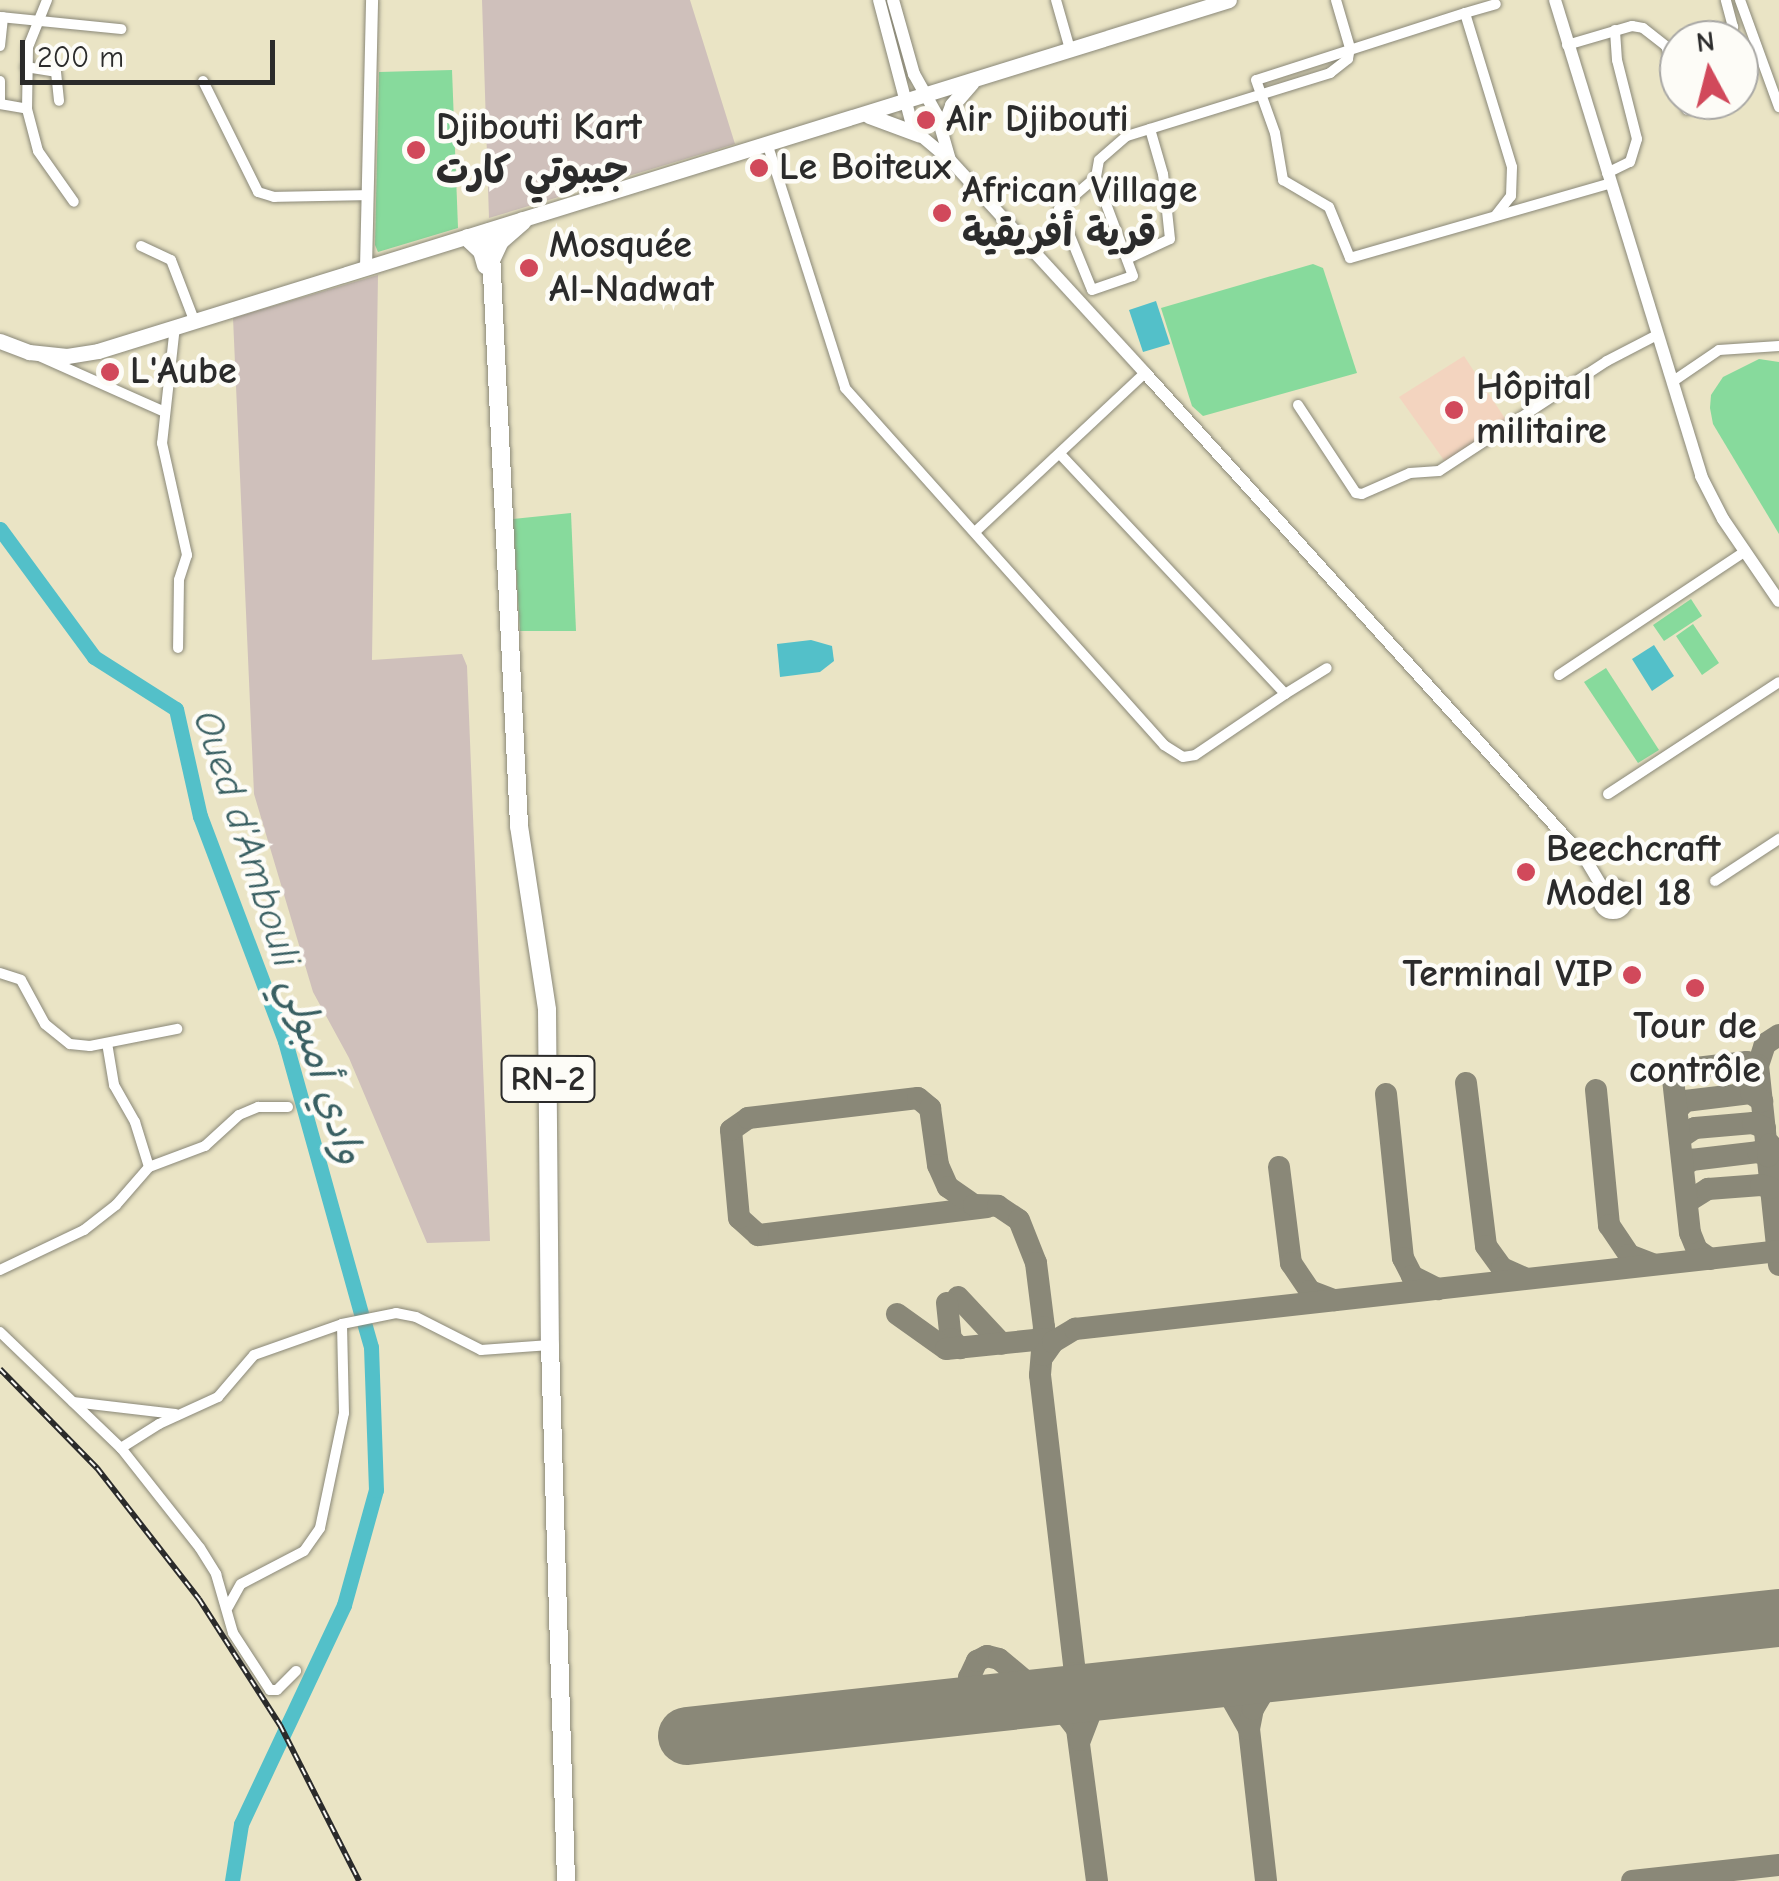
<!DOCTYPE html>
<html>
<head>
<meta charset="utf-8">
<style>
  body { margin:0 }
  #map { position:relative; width:1779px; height:1881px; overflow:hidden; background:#eae4c5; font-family:"Comic Neue","Playpen Sans Arabic",sans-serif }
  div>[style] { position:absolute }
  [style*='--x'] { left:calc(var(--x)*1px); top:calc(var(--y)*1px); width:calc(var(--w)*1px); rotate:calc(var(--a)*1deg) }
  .built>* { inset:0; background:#f3d4bf }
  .industrial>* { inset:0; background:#cfc0bb }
  .green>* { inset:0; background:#87da9c }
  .water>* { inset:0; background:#53c0c9 }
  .river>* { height:15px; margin:-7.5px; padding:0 7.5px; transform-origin:7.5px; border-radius:7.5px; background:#53c0c9 }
  .taxiway>* { height:22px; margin:-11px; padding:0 11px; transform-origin:11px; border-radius:11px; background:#8a8878 }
  .runway>* { height:58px; margin:-29px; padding:0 29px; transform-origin:29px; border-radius:29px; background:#8a8878 }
  .roads { filter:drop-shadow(0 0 2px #8a8878) drop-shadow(0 0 2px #8a8878) }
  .minor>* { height:10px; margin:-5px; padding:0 5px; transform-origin:5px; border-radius:5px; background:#fff }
  .tertiary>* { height:12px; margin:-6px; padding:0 6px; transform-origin:6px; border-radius:6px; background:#fff }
  .tertiary>.ring { margin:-6px; padding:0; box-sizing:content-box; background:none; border:12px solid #fff; border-radius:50% }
  .primary>* { height:15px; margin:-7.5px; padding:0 7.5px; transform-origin:7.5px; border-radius:7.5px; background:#fff }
  .trunk>* { height:18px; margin:-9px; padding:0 9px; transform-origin:9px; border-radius:9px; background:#fff }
  .rail>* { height:6px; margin-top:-3px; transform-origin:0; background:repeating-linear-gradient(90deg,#fdfcf7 0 8px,#2b2b2b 0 16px); box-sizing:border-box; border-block:2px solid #2b2b2b }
  .dots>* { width:28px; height:28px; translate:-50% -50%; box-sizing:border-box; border:5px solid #fdfcf7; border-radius:50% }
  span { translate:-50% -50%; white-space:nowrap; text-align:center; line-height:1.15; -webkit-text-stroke:9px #fdfcf7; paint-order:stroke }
  .shield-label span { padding:2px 8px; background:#fdfcf7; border:2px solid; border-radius:8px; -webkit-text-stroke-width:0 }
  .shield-label { font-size:35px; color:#2b2b2b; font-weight:700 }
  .poi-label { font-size:38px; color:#2b2b2b; font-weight:700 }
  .left { translate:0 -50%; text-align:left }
  .right { translate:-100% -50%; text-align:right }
  .water-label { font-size:40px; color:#395f62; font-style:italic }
  .north { position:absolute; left:1659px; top:20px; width:100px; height:100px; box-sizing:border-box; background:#fdfcf7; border:2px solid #a9a8a5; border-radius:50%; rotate:353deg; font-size:28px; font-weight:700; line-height:40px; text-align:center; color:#2b2b2b }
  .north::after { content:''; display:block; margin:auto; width:35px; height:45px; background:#d1495b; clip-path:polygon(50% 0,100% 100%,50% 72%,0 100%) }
  .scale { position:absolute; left:20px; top:40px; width:255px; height:45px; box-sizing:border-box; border:5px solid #2b2b2b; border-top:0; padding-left:12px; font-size:30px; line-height:35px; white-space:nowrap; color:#2b2b2b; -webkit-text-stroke:8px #fdfcf7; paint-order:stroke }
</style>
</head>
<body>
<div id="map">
  <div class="built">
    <i style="clip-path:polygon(1464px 356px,1508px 423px,1446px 463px,1399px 397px)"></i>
  </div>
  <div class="industrial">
    <i style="clip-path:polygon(482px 0,690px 0,735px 144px,489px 218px)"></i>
    <i style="clip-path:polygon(378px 275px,372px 660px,462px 654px,467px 666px,490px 1241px,427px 1243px,349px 1058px,313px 992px,254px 794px,233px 318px)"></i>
  </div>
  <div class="green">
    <i style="clip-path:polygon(452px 70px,458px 228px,378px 252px,375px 245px,379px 72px)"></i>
    <i style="clip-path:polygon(1313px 264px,1323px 268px,1357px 373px,1203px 416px,1192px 406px,1161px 308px)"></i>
    <i style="clip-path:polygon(1759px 359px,1779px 362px,1779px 534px,1713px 424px,1710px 408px,1711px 395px,1723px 377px)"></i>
    <i style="clip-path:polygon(571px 513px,576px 631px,520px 631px,513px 519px)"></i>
    <i style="clip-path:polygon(1691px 599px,1702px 616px,1664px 641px,1653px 625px)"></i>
    <i style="clip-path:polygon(1693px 624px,1719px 663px,1702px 675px,1676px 636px)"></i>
    <i style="clip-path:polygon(1606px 668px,1659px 750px,1638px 763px,1584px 682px)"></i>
  </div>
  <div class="water">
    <i style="clip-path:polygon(1156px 301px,1170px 344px,1143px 352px,1129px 310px)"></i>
    <i style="clip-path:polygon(811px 640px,832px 646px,834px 661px,820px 672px,780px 677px,777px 644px)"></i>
    <i style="clip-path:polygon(1654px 645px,1674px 676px,1652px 691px,1632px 659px)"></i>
  </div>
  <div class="river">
    <i style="--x:0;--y:529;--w:159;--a:53.7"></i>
    <i style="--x:94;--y:657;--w:97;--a:32.4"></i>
    <i style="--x:176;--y:709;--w:110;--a:77.4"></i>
    <i style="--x:200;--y:816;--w:241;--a:69.3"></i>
    <i style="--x:285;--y:1041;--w:282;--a:74.4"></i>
    <i style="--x:232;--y:1881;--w:58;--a:-81"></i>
    <i style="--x:241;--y:1824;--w:242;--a:-64.8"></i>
    <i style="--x:344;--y:1605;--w:119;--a:-74.5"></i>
    <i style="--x:376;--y:1490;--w:143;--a:-92"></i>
    <i style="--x:371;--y:1347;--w:22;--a:-106"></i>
  </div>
  <div class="taxiway">
    <i style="--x:1779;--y:1035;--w:17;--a:147"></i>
    <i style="--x:1765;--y:1044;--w:22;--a:108"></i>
    <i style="--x:1758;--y:1065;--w:201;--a:84"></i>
    <i style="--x:1466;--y:1083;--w:164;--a:83"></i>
    <i style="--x:1486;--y:1246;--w:27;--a:54"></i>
    <i style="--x:1502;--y:1268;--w:24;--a:24"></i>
    <i style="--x:1596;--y:1090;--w:136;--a:84.5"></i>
    <i style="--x:1609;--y:1225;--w:36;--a:56"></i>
    <i style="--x:1629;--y:1255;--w:25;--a:21"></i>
    <i style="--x:1386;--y:1094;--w:165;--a:84.1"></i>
    <i style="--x:1403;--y:1258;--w:20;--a:63"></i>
    <i style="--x:1412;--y:1276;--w:29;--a:27"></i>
    <i style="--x:1677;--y:1110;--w:12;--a:-48"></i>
    <i style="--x:1685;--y:1101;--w:66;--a:-6.9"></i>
    <i style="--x:1751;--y:1093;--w:14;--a:36"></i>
    <i style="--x:1680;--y:1138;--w:18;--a:-34"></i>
    <i style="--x:1695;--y:1128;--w:58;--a:-4.9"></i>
    <i style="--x:1753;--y:1123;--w:13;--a:23"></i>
    <i style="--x:1279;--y:1167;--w:97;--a:82.9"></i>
    <i style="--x:1291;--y:1263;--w:34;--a:56"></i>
    <i style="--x:1310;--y:1291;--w:26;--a:21"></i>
    <i style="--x:1683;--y:1167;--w:11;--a:-41"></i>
    <i style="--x:1691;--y:1160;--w:67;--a:-6.8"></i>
    <i style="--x:1758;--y:1152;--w:11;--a:22"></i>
    <i style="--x:1768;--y:1156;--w:12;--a:-81"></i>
    <i style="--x:1687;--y:1202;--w:25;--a:-32"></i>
    <i style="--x:1708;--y:1189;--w:53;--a:-4.3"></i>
    <i style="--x:1761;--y:1185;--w:10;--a:17"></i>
    <i style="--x:987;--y:1207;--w:231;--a:173"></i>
    <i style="--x:758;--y:1235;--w:25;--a:-138"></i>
    <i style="--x:739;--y:1218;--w:88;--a:-95.2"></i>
    <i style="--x:731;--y:1130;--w:21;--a:-35"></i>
    <i style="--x:748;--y:1118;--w:171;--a:-6.7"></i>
    <i style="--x:918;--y:1098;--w:16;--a:40"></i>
    <i style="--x:930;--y:1108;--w:58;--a:82"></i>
    <i style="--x:938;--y:1165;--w:24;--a:66"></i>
    <i style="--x:948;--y:1187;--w:32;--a:35"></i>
    <i style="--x:974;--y:1205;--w:24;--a:2"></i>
    <i style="--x:998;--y:1206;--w:25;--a:34"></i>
    <i style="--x:1019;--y:1220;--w:46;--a:68.4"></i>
    <i style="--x:1036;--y:1263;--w:64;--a:82.9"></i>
    <i style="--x:1044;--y:1327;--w:48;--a:94.8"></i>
    <i style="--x:1040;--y:1375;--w:300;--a:83.3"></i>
    <i style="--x:1075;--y:1673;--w:26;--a:47"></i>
    <i style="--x:1710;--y:1259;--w:16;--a:-145"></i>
    <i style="--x:1697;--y:1250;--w:18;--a:-112"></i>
    <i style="--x:1690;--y:1233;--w:156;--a:-96.3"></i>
    <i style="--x:1673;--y:1078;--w:25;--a:-23"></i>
    <i style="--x:1696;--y:1068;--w:51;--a:-6.7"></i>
    <i style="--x:1747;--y:1062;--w:13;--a:32"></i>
    <i style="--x:958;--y:1297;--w:64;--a:46.9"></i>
    <i style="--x:947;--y:1303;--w:36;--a:84"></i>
    <i style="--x:951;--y:1339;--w:13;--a:45"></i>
    <i style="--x:897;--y:1314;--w:60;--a:35.5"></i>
    <i style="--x:946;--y:1349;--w:99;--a:-5.8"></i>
    <i style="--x:1044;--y:1355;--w:16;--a:-55"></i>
    <i style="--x:1053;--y:1342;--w:26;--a:-31"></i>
    <i style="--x:1075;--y:1329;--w:708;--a:-6.32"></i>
    <i style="--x:1754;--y:1621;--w:30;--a:-33"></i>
    <i style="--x:1201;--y:1680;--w:31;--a:27"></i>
    <i style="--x:1229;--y:1694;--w:40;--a:60.3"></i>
    <i style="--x:1249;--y:1729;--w:153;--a:83.6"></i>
    <i style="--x:1041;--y:1698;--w:26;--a:31"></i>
    <i style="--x:1063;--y:1711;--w:23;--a:52"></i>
    <i style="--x:1077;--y:1729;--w:153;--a:82.5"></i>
    <i style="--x:983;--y:1704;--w:30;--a:-118"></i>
    <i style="--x:969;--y:1678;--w:19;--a:-65"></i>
    <i style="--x:977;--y:1661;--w:11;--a:-27"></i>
    <i style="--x:987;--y:1656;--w:12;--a:14"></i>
    <i style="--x:999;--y:1659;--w:47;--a:39.8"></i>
    <i style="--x:1035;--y:1689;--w:24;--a:17"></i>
    <i style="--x:1249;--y:1729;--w:20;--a:-79"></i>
    <i style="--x:1253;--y:1709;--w:23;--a:-59"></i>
    <i style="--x:1265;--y:1689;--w:34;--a:-34"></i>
    <i style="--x:1080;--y:1740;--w:30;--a:-69"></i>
    <i style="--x:1091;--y:1712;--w:28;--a:-51"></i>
    <i style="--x:1632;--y:1881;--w:148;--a:-6.2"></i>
  </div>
  <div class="runway">
    <i style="--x:687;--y:1736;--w:1098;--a:-6.17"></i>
  </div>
  <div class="roads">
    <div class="minor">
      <i style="--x:47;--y:0;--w:51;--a:112"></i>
      <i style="--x:28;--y:47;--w:62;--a:90.9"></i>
      <i style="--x:27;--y:109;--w:43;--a:75.3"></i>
      <i style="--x:38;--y:151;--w:62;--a:54.8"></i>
      <i style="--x:1056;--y:0;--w:51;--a:74.1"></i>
      <i style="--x:1740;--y:0;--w:114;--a:70"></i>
      <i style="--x:1465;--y:13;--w:32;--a:-16"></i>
      <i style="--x:0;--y:17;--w:122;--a:5.7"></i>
      <i style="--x:1686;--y:40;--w:49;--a:-15.5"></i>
      <i style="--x:1733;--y:27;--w:28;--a:-105"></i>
      <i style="--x:1567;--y:45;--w:68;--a:-16.3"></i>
      <i style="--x:1632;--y:26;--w:11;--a:10"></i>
      <i style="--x:1643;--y:28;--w:29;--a:38"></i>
      <i style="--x:1666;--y:46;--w:42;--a:72"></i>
      <i style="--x:0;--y:46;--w:29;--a:-84"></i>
      <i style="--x:26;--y:67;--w:30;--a:9"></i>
      <i style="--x:56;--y:72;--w:29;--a:84"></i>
      <i style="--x:0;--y:81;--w:23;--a:90"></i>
      <i style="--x:0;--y:104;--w:27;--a:10"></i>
      <i style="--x:203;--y:81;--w:124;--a:63.6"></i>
      <i style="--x:258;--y:192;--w:17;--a:17"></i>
      <i style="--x:274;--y:197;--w:94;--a:-1.2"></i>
      <i style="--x:1684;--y:100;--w:10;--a:73"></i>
      <i style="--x:768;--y:146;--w:254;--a:72.3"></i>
      <i style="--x:845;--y:388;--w:479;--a:48.2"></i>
      <i style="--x:1164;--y:745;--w:22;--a:32"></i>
      <i style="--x:1183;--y:757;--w:12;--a:-9"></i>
      <i style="--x:1195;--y:755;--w:109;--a:-34.1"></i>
      <i style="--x:1607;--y:173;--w:25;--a:-26"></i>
      <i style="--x:1630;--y:162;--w:24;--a:-73"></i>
      <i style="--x:1637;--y:139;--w:81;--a:-104.2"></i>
      <i style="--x:1617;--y:60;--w:30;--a:-94"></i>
      <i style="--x:1096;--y:177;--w:49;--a:139.1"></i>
      <i style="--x:1059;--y:209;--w:87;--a:67.8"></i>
      <i style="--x:1092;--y:290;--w:43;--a:-18.9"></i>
      <i style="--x:1133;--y:276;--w:106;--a:-110.5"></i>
      <i style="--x:1096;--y:177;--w:17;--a:-80"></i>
      <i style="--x:1099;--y:160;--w:37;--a:-41"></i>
      <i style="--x:1127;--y:136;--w:213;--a:-17.2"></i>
      <i style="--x:1330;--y:73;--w:23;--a:-38"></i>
      <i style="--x:1348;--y:59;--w:11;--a:-80"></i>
      <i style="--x:1350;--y:48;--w:50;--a:-106.3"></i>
      <i style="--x:1496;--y:215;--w:24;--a:-52"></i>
      <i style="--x:1511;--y:196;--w:29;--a:-88"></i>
      <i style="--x:1512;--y:167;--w:161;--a:-107"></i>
      <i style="--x:1465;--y:13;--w:219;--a:162.2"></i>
      <i style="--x:1256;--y:80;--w:56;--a:70.3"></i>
      <i style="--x:1275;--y:133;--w:48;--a:80.3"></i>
      <i style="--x:1283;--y:180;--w:53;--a:30.4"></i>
      <i style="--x:1329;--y:207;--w:55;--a:67.6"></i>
      <i style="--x:1350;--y:258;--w:272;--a:-16"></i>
      <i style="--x:141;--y:246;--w:33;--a:25"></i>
      <i style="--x:171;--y:260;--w:64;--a:69"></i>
      <i style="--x:1127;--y:259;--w:47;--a:-24.9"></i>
      <i style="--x:1170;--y:239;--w:65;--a:-96.1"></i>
      <i style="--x:1163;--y:174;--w:47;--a:-106.1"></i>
      <i style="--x:175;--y:326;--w:118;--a:96.3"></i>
      <i style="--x:162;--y:443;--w:115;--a:77.4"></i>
      <i style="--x:187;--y:555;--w:26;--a:108"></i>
      <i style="--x:179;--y:580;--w:68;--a:90.8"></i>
      <i style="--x:39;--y:356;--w:138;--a:24"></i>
      <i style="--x:1672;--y:382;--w:57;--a:-34.2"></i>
      <i style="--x:1719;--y:350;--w:60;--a:-3.8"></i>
      <i style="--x:1298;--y:405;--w:105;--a:56.6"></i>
      <i style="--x:1356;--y:493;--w:6;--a:9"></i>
      <i style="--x:1362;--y:494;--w:52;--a:-23.6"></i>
      <i style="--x:1410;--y:473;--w:29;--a:-4"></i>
      <i style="--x:1439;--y:471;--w:201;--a:-33.2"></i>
      <i style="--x:1607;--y:361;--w:56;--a:-27.5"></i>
      <i style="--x:1060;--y:454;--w:329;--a:46.8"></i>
      <i style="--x:1285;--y:694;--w:49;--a:-31.8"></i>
      <i style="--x:975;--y:532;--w:233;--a:-43.1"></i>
      <i style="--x:1559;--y:675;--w:222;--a:-33.6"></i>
      <i style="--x:1608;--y:794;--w:204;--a:-33.2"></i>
      <i style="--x:1715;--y:881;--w:77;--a:-33.3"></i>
      <i style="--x:0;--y:973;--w:22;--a:18"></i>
      <i style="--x:21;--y:980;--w:50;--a:61.4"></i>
      <i style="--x:45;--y:1024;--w:32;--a:39"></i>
      <i style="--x:70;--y:1044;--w:20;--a:6"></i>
      <i style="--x:90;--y:1046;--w:89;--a:-11.1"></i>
      <i style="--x:107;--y:1043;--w:43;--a:80.5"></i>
      <i style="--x:114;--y:1085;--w:43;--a:60.4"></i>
      <i style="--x:135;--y:1122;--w:47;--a:72.7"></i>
      <i style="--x:0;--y:1270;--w:93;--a:-25.5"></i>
      <i style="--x:84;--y:1230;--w:41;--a:-38"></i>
      <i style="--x:116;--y:1205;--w:50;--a:-49"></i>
      <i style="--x:149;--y:1167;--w:60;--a:-20.6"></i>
      <i style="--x:205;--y:1146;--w:46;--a:-42.4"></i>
      <i style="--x:239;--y:1115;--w:21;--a:-23"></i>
      <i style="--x:258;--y:1107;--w:30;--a:0"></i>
      <i style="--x:0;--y:1332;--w:168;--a:43.8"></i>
      <i style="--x:121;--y:1448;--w:127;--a:51.7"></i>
      <i style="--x:200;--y:1548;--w:31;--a:58"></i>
      <i style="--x:216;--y:1574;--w:61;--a:73.9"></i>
      <i style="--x:233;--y:1633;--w:68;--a:57"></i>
      <i style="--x:270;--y:1690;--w:7;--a:0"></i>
      <i style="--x:277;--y:1690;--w:27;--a:-45"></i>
      <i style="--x:73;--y:1402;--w:103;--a:6.7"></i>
      <i style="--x:121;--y:1448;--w:45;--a:-32.3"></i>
      <i style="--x:159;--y:1424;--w:65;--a:-24.6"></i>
      <i style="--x:218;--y:1397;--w:55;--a:-49.4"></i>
      <i style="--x:254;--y:1355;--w:93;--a:-19.4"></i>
      <i style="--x:342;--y:1324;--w:55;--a:-11.5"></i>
      <i style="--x:396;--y:1313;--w:20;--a:11"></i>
      <i style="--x:416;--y:1317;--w:73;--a:26.9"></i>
      <i style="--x:481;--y:1350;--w:69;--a:-4.1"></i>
      <i style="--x:228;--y:1607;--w:26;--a:-61"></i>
      <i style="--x:241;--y:1584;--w:71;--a:-27.6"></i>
      <i style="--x:304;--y:1551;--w:28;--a:-55"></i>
      <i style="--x:320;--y:1528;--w:117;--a:-78.2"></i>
      <i style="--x:344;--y:1413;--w:89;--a:-91.3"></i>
    </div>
    <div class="tertiary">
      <i style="--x:879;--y:0;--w:125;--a:75.2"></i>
      <i style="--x:911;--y:121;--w:17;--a:57"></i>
      <i style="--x:920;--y:135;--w:39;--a:40"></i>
      <i style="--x:950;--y:160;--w:289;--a:47.5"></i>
      <i style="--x:1145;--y:373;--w:657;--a:47.84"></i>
      <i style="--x:1586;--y:860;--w:33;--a:59"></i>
      <i style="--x:893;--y:0;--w:77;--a:74.2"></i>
      <i style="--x:914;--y:74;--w:47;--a:60.7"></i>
      <i style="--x:937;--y:115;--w:47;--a:73.9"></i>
      <i style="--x:1555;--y:0;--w:498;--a:72.9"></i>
      <i style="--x:1701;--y:476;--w:48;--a:62.9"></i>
      <i style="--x:1723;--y:519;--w:99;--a:55.7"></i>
      <i style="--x:366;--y:268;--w:268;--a:-88.7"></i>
      <i class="ring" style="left:1599px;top:885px;width:16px;height:16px"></i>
    </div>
    <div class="primary">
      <i style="--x:869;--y:116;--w:54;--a:20.4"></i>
      <i style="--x:943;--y:129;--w:26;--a:-69"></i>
      <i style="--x:952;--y:105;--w:30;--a:-49"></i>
      <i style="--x:0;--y:341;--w:31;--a:21"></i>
      <i style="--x:29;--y:352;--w:38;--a:6"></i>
      <i style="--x:67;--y:356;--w:31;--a:-9"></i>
      <i style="--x:98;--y:351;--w:1184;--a:-17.24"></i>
    </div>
    <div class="trunk">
      <i style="--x:490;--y:232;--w:595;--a:87.2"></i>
      <i style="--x:519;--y:826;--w:186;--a:81.3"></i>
      <i style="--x:547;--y:1010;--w:335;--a:89.5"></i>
      <i style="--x:550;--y:1345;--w:536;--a:88.29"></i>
      <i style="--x:468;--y:238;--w:19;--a:43"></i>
      <i style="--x:482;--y:251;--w:15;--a:74"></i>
      <i style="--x:492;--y:258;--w:19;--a:-65"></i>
      <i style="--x:500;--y:241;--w:30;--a:-41"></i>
    </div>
  </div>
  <div class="rail">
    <i style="--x:0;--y:1369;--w:139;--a:45.6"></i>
    <i style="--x:97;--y:1468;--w:166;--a:52.1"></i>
    <i style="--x:199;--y:1599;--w:150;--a:57.3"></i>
    <i style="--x:280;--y:1725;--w:175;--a:63.1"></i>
  </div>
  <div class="dots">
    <i style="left:926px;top:120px;background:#d1495b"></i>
    <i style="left:416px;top:150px;background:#d1495b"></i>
    <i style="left:759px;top:168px;background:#d1495b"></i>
    <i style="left:942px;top:213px;background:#d1495b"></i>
    <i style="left:529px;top:268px;background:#d1495b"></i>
    <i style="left:110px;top:372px;background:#d1495b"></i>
    <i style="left:1454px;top:410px;background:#d1495b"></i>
    <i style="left:1526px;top:872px;background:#d1495b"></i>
    <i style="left:1632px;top:975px;background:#d1495b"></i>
    <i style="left:1695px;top:988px;background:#d1495b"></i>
  </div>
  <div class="shield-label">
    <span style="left:548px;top:1079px">RN-2</span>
  </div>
  <div class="poi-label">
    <span class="left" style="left:946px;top:120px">Air Djibouti</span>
    <span class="left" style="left:436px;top:150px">Djibouti Kart<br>جيبوتي كارت</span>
    <span class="left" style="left:779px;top:168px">Le Boiteux</span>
    <span class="left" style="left:962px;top:213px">African Village<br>قرية أفريقية</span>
    <span class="left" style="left:549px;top:268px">Mosquée<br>Al-Nadwat</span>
    <span class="left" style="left:130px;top:372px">L'Aube</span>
    <span class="left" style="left:1476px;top:410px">Hôpital<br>militaire</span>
    <span class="left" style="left:1546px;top:872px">Beechcraft<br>Model 18</span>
    <span class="right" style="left:1612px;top:975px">Terminal VIP</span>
    <span style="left:1695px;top:1049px">Tour de<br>contrôle</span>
  </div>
  <div class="water-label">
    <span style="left:279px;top:937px;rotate:72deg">Oued d'Ambouli وادي أمبولي</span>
  </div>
  <div class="north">N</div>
  <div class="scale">200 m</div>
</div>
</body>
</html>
